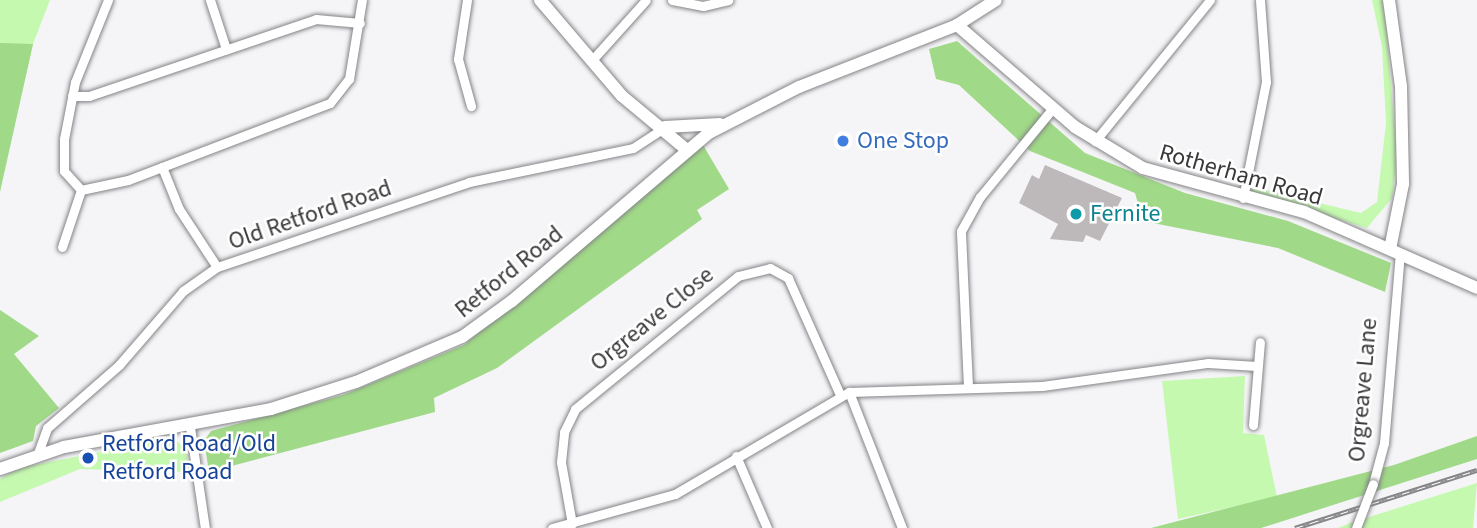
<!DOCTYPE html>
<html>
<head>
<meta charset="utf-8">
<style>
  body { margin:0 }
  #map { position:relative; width:1477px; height:528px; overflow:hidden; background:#f5f5f8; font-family:"Source Sans 3",sans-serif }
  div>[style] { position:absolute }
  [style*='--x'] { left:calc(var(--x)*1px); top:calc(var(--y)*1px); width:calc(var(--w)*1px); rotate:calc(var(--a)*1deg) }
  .green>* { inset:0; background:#c5f9af }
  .forest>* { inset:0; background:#a0d987 }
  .building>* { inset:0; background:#bdb9bb }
  .roads { filter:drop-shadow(0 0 2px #848487) drop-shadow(0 0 2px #848487) }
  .minor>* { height:9px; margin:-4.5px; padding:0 4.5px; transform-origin:4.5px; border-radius:4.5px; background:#fff }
  .secondary>* { height:12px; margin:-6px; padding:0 6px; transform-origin:6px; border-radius:6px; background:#fff }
  .rail>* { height:5px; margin-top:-2.5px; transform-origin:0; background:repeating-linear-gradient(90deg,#fff 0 8px,#868688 0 16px); box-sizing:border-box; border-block:2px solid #868688 }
  .bridges { filter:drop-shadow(0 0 2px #848487) drop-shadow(0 0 2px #848487) }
  .minor-bridge>* { height:9px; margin:-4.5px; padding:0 4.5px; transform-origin:4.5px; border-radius:4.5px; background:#fff }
  .dots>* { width:19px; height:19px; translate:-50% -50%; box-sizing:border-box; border:4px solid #fff; border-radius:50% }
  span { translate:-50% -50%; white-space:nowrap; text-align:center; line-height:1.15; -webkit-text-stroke:5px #fff; paint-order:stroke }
  .shop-label { font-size:24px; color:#366cbe }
  .left { translate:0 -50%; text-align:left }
  .street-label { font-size:24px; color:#39393a }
  .culture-label { font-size:24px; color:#0d838f }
  .transit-label { font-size:24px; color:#164399 }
</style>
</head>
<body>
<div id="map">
  <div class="green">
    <i style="clip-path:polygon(0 0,50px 0,33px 44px,0 187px)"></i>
    <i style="clip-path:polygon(1372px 0,1384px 0,1397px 159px,1392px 198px,1367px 228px,1251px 193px,1252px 187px,1361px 213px,1377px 202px,1386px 123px,1382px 47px)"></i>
    <i style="clip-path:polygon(1245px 376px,1243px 433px,1264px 435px,1277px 497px,1178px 519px,1162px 381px)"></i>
    <i style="clip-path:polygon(172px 438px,185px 447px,190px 472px,80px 469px,0 502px,0 479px,18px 468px)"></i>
    <i style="clip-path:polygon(1477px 483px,1473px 528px,1338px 528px,1350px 523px)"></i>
  </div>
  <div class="forest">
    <i style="clip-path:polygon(957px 41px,1085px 153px,1185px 193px,1288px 221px,1391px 263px,1385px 292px,1278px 248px,1143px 221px,1135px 193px,1030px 151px,959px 85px,936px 79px,929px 49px)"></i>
    <i style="clip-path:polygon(0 43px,33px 44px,0 192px)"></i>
    <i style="clip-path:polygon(703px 145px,729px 189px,697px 210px,702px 219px,497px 368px,434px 398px,435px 412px,209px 472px,204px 441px,211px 431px,343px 395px,464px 345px)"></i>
    <i style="clip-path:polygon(0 310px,39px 336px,14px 354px,59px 408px,36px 426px,33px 441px,0 453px)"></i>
    <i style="clip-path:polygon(1477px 436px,1477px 459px,1261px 528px,1151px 528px,1394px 465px)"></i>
  </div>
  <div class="building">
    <i style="clip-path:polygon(1045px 165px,1122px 198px,1100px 241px,1086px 235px,1083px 242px,1050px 239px,1058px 224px,1019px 203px,1032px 175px,1039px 179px)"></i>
  </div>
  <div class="roads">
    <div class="minor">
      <i style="--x:108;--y:0;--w:88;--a:111.9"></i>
      <i style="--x:75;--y:82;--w:58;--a:100.9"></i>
      <i style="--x:64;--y:139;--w:32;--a:90"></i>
      <i style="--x:64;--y:171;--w:25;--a:48"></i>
      <i style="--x:81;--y:190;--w:48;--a:-12"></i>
      <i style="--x:128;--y:180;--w:216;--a:-20.9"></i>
      <i style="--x:330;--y:103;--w:31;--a:-52"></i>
      <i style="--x:349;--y:79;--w:80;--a:-80.7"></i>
      <i style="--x:210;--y:0;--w:52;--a:71.9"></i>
      <i style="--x:467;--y:0;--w:60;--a:98.7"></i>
      <i style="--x:458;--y:59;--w:49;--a:74.5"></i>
      <i style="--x:672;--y:0;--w:32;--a:11"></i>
      <i style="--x:703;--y:6;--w:26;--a:-13"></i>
      <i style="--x:593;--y:59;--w:79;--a:-48.1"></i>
      <i style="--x:72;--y:96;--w:17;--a:0"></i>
      <i style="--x:89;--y:96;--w:240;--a:-18.7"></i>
      <i style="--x:316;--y:19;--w:44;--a:5.2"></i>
      <i style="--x:1095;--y:141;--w:182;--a:-50.8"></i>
      <i style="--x:162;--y:167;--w:45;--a:68"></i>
      <i style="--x:179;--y:209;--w:69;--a:56.8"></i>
      <i style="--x:1243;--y:198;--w:118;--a:-78.8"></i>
      <i style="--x:1266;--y:82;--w:82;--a:-94.2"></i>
      <i style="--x:62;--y:247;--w:60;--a:-71.6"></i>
      <i style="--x:968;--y:387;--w:156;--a:-92.6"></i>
      <i style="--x:961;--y:231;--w:39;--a:-61"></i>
      <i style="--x:980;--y:197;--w:114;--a:-50.7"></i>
      <i style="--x:849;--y:392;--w:146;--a:68.7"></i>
      <i style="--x:1253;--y:425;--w:83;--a:-85.2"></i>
      <i style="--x:190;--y:427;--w:102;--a:81.6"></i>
      <i style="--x:38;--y:453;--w:27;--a:-70"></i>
      <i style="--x:47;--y:428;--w:96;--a:-41.2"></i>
      <i style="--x:119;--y:365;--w:98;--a:-49.1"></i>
      <i style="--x:183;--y:291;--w:42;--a:-35.2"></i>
      <i style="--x:217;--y:267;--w:266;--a:-18.6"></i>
      <i style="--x:469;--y:182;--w:167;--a:-11.7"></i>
      <i style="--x:633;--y:148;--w:38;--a:-33"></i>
      <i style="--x:736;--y:456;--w:78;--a:66.7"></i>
      <i style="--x:1373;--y:484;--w:42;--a:-75"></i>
      <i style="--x:1384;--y:443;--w:191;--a:-85.2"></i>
      <i style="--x:572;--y:524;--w:63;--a:-100.1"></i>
      <i style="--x:561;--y:462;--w:30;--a:-84"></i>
      <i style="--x:564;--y:432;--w:25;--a:-64"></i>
      <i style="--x:575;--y:409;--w:210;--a:-39.2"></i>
      <i style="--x:738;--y:276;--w:33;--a:-14"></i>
      <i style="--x:770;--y:268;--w:21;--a:29"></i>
      <i style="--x:788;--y:278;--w:128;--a:66"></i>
      <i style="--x:552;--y:528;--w:128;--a:-15.5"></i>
      <i style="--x:675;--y:494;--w:202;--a:-30.4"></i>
      <i style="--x:849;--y:392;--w:193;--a:-1.8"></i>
      <i style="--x:1042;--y:386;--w:168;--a:-7.9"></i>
      <i style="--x:1208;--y:363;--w:49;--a:3.5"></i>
    </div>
    <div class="secondary">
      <i style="--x:540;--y:0;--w:126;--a:49.5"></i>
      <i style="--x:622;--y:96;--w:85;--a:39.7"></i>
      <i style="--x:1389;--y:0;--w:87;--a:82.1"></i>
      <i style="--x:1401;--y:86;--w:98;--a:88.8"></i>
      <i style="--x:1403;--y:184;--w:66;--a:101.3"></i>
      <i style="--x:957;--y:25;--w:156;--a:40.8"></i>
      <i style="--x:1075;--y:127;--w:79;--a:31.1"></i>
      <i style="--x:1143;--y:168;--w:167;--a:15.3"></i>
      <i style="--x:1304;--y:212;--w:189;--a:23.7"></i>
      <i style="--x:665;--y:127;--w:55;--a:-3.1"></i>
      <i style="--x:0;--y:469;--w:68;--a:-19"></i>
      <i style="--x:64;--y:447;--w:210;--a:-10.4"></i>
      <i style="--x:271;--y:409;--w:89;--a:-17.6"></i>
      <i style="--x:356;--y:382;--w:115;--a:-23"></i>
      <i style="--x:462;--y:337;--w:62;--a:-35.8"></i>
      <i style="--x:512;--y:301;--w:259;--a:-40.5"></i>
      <i style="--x:709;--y:133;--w:101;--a:-27.1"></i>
      <i style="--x:799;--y:87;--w:170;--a:-21.4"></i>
      <i style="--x:957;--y:25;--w:46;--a:-32.7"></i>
    </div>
  </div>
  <div class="rail">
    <i style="--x:1295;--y:528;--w:191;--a:-17.7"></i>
  </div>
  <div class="bridges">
    <div class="minor-bridge">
      <i style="--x:1356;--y:528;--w:47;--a:-68.9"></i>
    </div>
  </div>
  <div class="dots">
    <i style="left:843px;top:141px;background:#3f7fe0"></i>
    <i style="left:1076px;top:214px;background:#0f9aa8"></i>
    <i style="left:88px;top:458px;background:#1a4fb4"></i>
  </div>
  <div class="shop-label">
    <span class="left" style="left:857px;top:141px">One Stop</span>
  </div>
  <div class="street-label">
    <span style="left:1241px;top:175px;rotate:16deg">Rotherham Road</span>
    <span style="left:310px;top:215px;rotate:-19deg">Old Retford Road</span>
    <span style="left:509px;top:272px;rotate:-39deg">Retford Road</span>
    <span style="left:652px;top:319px;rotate:-39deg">Orgreave Close</span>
    <span style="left:1363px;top:390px;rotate:-85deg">Orgreave Lane</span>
  </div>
  <div class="culture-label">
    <span class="left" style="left:1090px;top:214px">Fernite</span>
  </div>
  <div class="transit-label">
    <span class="left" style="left:102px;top:458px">Retford Road/Old<br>Retford Road</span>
  </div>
</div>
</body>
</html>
